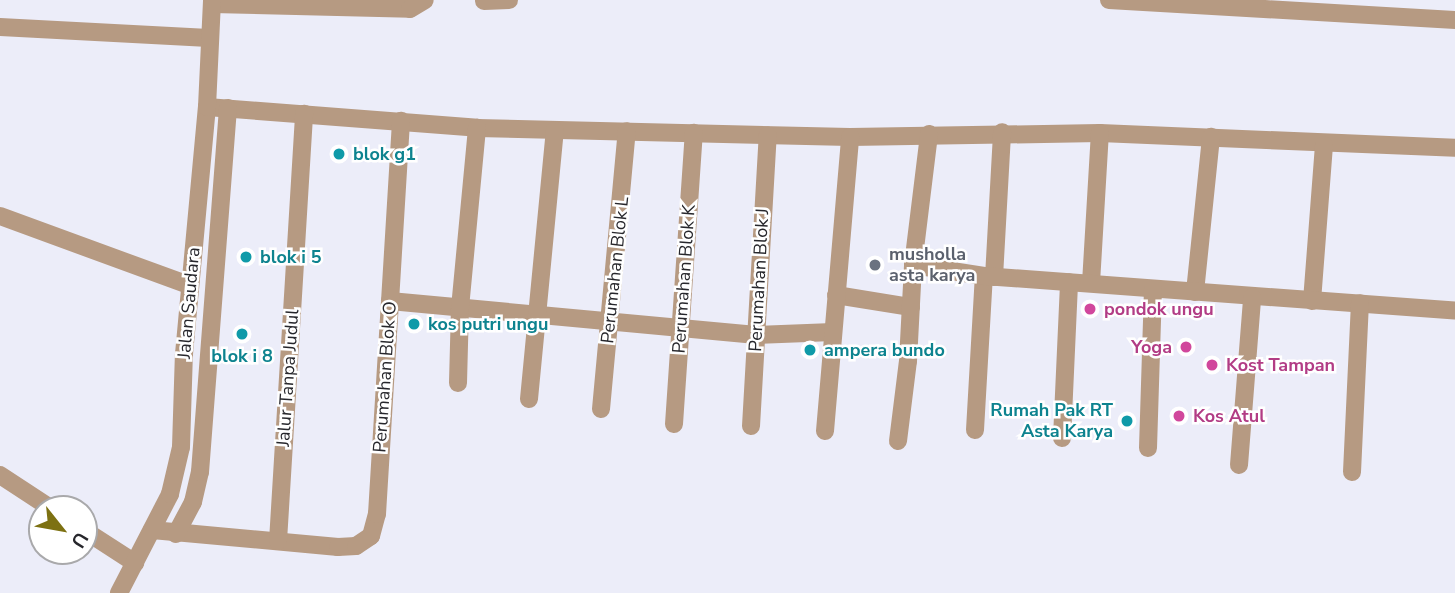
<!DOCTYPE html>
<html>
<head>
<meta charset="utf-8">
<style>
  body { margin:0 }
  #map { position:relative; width:1455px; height:593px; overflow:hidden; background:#ecedf9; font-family:"Nunito Sans",sans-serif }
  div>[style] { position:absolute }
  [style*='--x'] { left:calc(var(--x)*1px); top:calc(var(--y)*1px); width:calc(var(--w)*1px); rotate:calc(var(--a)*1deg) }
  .street>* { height:18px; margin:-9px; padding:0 9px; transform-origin:9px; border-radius:9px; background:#b69a82 }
  .dots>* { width:19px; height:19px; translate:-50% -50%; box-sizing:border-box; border:4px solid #fff; border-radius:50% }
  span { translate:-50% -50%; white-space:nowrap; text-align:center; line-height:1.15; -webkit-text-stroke:5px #fff; paint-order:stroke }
  .culture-label { font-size:18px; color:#0d838f; font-weight:700 }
  .left { translate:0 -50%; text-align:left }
  .right { translate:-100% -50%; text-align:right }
  .worship-label { font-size:18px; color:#5b616d; font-weight:700 }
  .street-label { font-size:18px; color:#27272c }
  .hotel-label { font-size:18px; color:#b23c85; font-weight:700 }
  .north { position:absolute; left:28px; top:495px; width:70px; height:70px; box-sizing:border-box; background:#fff; border:2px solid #a9a9ab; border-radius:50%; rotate:121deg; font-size:19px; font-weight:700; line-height:28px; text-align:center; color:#27272c }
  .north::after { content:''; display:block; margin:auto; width:24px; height:32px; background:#7d7112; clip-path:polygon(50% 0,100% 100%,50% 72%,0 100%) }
</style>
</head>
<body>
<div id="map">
  <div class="street">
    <i style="--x:1109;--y:0;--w:347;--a:3.3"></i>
    <i style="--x:484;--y:1;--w:25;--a:-2"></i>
    <i style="--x:212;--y:4;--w:198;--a:1.4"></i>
    <i style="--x:410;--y:9;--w:17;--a:-31"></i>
    <i style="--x:0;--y:27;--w:209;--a:3"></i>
    <i style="--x:207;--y:107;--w:271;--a:4.4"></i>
    <i style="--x:477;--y:128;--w:373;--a:1.4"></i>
    <i style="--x:850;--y:137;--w:250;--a:-0.9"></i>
    <i style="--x:1100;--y:133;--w:355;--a:2.4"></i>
    <i style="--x:0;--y:216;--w:201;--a:20.1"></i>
    <i style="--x:913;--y:265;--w:132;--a:-83"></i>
    <i style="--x:994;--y:277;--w:145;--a:-86.8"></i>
    <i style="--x:1091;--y:283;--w:150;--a:-86.6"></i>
    <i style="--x:1195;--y:292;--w:156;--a:-84.1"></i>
    <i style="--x:836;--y:295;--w:76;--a:9.1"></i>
    <i style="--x:390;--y:301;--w:368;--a:5.3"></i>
    <i style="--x:756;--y:335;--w:77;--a:-2.2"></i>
    <i style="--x:1312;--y:301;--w:156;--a:-85.6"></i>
    <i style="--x:458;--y:383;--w:75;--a:-88.5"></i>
    <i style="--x:460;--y:308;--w:181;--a:-84.6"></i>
    <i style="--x:529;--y:399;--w:270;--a:-84.5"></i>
    <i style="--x:601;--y:409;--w:279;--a:-84.7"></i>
    <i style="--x:674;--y:424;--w:292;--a:-86.1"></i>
    <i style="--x:751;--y:426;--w:291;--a:-86.7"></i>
    <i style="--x:975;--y:430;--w:154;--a:-86.7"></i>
    <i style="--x:825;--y:431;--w:295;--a:-85.1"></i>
    <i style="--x:1062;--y:438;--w:156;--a:-87.4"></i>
    <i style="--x:898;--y:441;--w:81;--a:-82.9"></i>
    <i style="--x:908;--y:361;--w:96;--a:-87"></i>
    <i style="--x:913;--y:265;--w:72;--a:8.8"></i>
    <i style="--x:984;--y:276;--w:472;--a:4.2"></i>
    <i style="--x:1148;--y:448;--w:159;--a:-88.2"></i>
    <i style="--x:1239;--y:465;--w:168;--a:-85.5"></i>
    <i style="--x:1352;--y:472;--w:169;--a:-87.3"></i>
    <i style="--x:0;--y:475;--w:62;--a:33.2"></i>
    <i style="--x:84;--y:530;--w:61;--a:32.9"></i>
    <i style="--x:152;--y:530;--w:187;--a:5.2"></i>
    <i style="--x:338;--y:547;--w:18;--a:-3"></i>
    <i style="--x:356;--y:546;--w:18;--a:-34"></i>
    <i style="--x:371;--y:536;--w:23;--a:-75"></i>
    <i style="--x:377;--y:514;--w:394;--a:-86.5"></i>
    <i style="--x:176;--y:534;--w:36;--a:-62"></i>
    <i style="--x:193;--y:502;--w:31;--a:-77"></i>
    <i style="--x:200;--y:472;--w:365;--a:-85.6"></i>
    <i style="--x:278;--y:541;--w:428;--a:-86.5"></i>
    <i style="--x:119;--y:593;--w:111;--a:-62.7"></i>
    <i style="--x:170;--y:494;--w:48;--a:-76.8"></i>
    <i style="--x:181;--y:447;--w:93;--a:-88.2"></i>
    <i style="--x:184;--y:354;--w:248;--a:-84.7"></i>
    <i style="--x:207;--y:107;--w:107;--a:-87.3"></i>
  </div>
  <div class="dots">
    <i style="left:339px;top:154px;background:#0f9aa8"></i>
    <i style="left:246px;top:257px;background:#0f9aa8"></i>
    <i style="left:875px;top:265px;background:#6b7280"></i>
    <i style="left:1090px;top:309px;background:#d1479c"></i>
    <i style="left:414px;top:324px;background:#0f9aa8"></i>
    <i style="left:242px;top:334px;background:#0f9aa8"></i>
    <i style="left:1186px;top:347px;background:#d1479c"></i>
    <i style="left:810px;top:350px;background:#0f9aa8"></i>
    <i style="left:1212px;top:365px;background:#d1479c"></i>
    <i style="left:1179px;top:416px;background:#d1479c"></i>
    <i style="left:1127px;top:421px;background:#0f9aa8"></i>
  </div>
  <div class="culture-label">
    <span class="left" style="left:353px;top:154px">blok g1</span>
    <span class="left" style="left:260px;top:257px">blok i 5</span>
    <span class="left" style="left:428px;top:324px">kos putri ungu</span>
    <span class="left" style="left:824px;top:350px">ampera bundo</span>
    <span style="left:242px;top:356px">blok i 8</span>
    <span class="right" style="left:1113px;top:421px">Rumah Pak RT<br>Asta Karya</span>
  </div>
  <div class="worship-label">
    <span class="left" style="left:889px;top:265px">musholla<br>asta karya</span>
  </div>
  <div class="street-label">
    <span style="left:615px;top:270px;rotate:-84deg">Perumahan Blok L</span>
    <span style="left:684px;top:279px;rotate:-86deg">Perumahan Blok K</span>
    <span style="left:759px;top:280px;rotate:-87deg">Perumahan Blok J</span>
    <span style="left:189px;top:303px;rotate:-85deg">Jalan Saudara</span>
    <span style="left:385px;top:377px;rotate:-86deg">Perumahan Blok O</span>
    <span style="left:288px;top:378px;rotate:-86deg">Jalur Tanpa Judul</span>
  </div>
  <div class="hotel-label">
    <span class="left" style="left:1104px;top:309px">pondok ungu</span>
    <span class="right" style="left:1172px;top:347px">Yoga</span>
    <span class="left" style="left:1226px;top:365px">Kost Tampan</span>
    <span class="left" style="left:1193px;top:416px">Kos Atul</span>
  </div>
  <div class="north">U</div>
</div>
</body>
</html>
